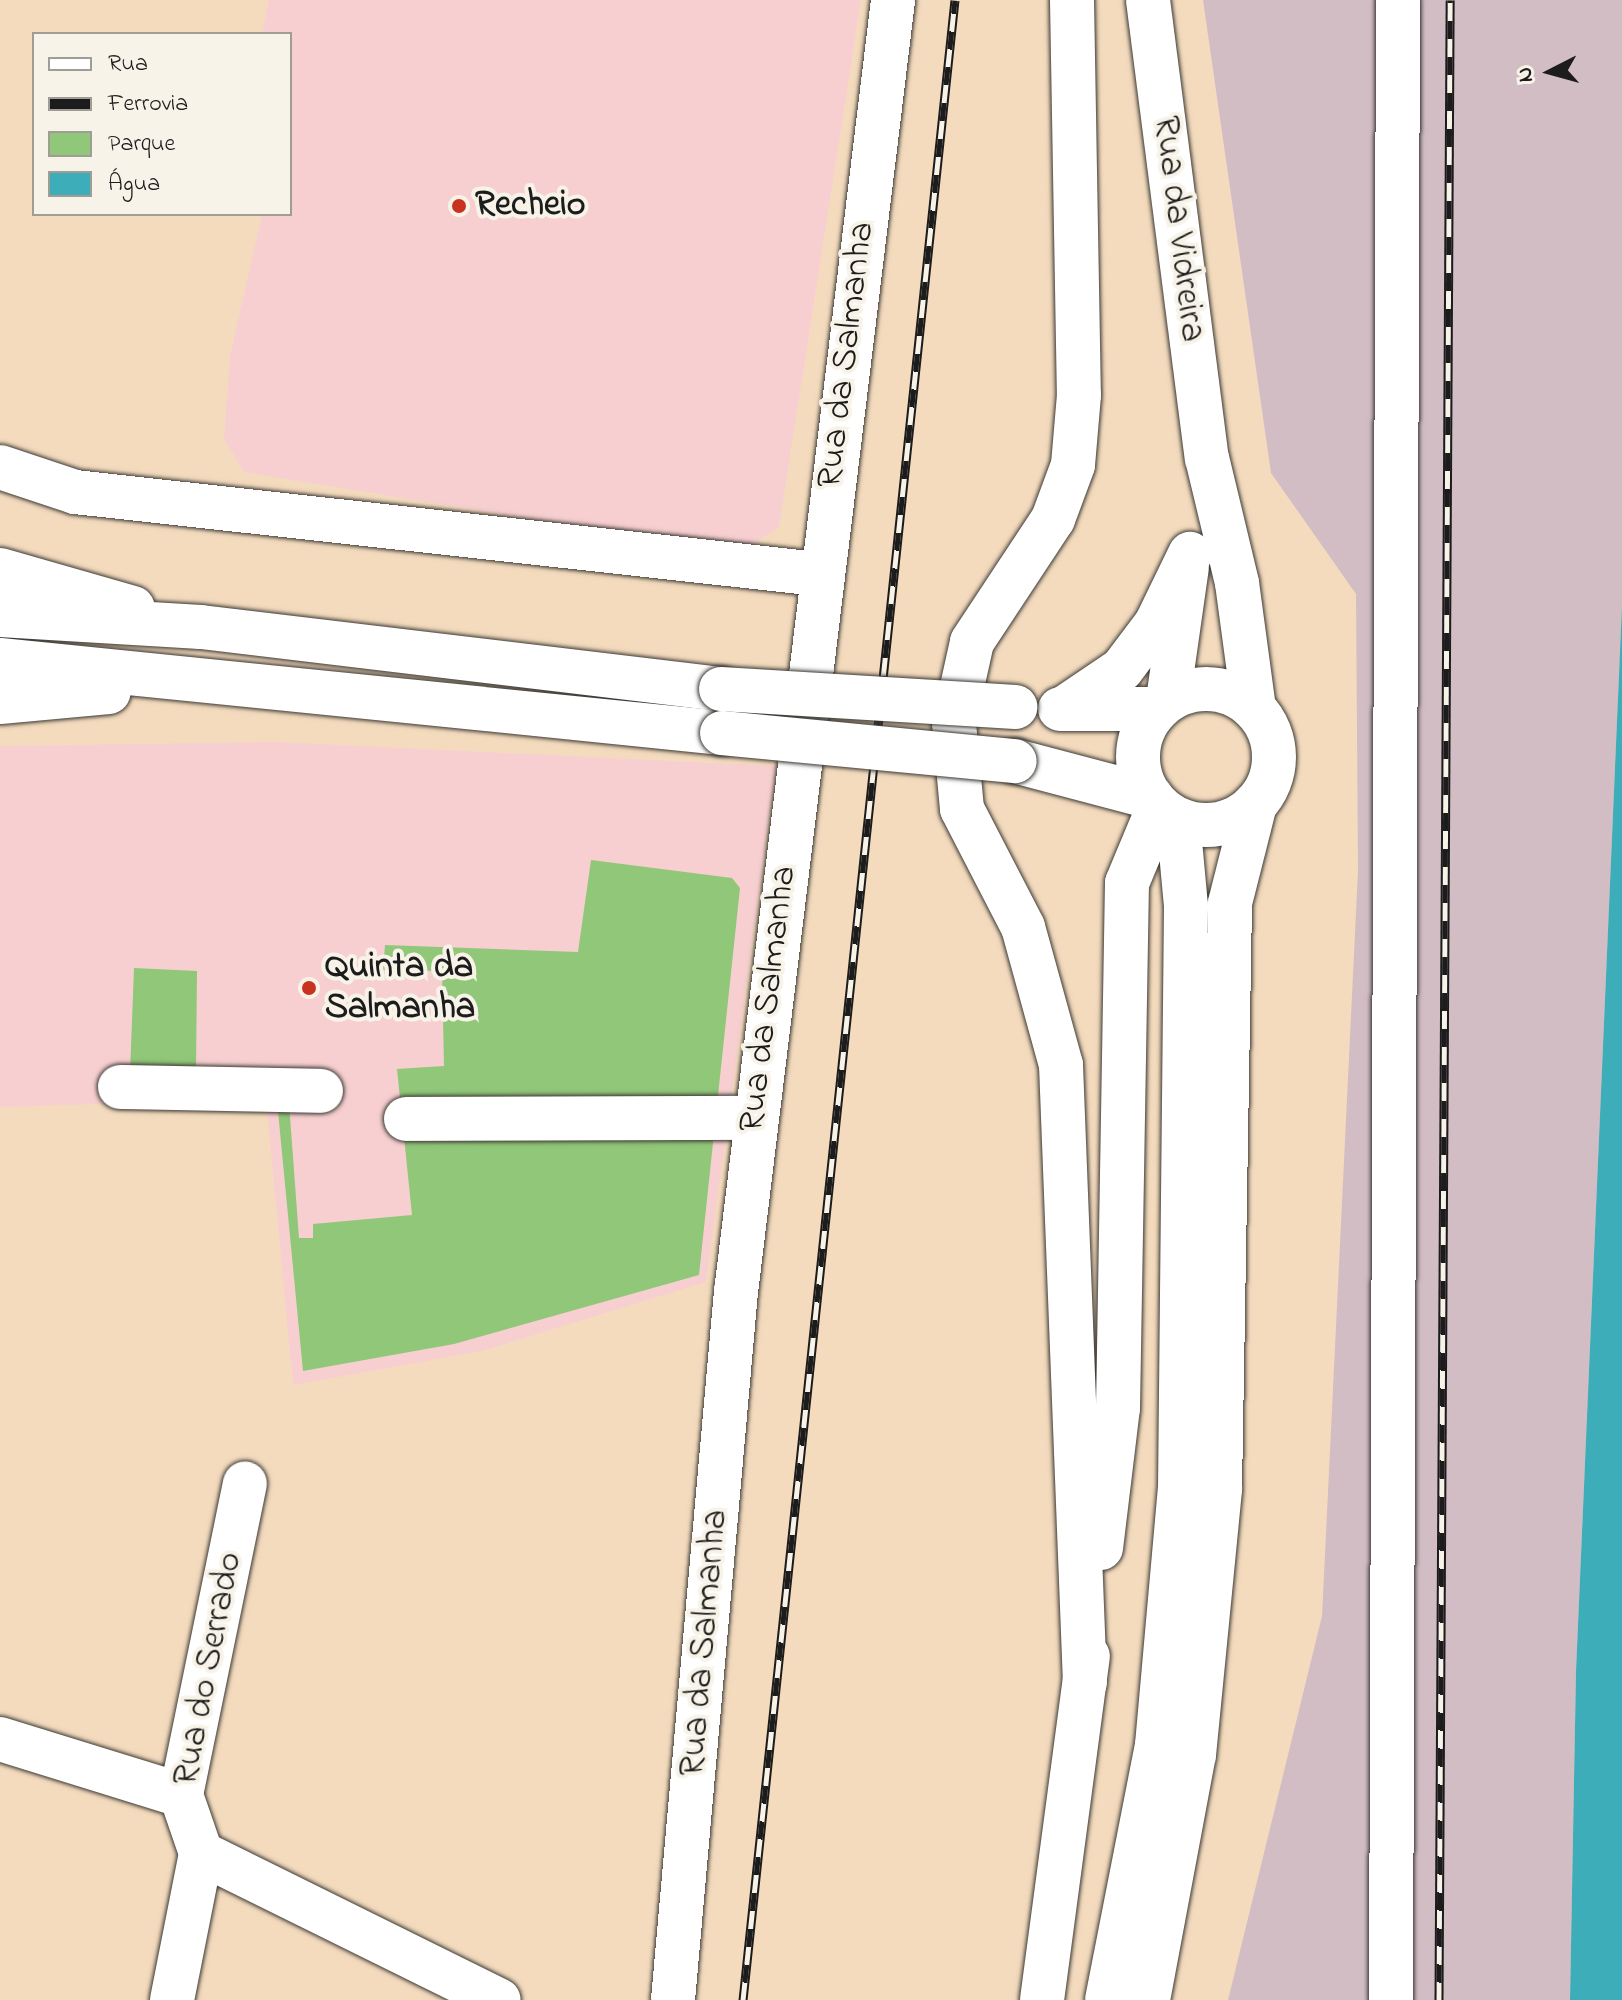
<!DOCTYPE html>
<html>
<head>
<meta charset="utf-8">
<style>
  body { margin:0 }
  #map { position:relative; width:1622px; height:2000px; overflow:hidden; background:#f4dbbe; font-family:"Indie Flower",sans-serif }
  div>[style] { position:absolute }
  [style*='--x'] { left:calc(var(--x)*1px); top:calc(var(--y)*1px); width:calc(var(--w)*1px); rotate:calc(var(--a)*1deg) }
  .built>* { inset:0; background:#f7cfd0 }
  .industrial>* { inset:0; background:#d2bdc5 }
  .green>* { inset:0; background:#91c779 }
  .water>* { inset:0; background:#3eadba }
  .roads { filter:drop-shadow(0 0 2px #3c3934) drop-shadow(0 0 2px #3c3934) }
  .minor>* { height:44px; margin:-22px; padding:0 22px; transform-origin:22px; border-radius:22px; background:#fff }
  .major>* { height:44px; margin:-22px; padding:0 22px; transform-origin:22px; border-radius:22px; background:#fff }
  .major>.ring { margin:-22px; padding:0; box-sizing:content-box; background:none; border:44px solid #fff; border-radius:50% }
  .highway>* { height:44px; margin:-22px; padding:0 22px; transform-origin:22px; border-radius:22px; background:#fff }
  .rail>* { height:9px; margin-top:-4.5px; transform-origin:0; background:repeating-linear-gradient(90deg,#f7f3e8 0 18px,#1c1c1c 0 36px); box-sizing:border-box; border-block:2px solid #1c1c1c }
  .bridges { filter:drop-shadow(0 0 2px #3c3934) drop-shadow(0 0 2px #3c3934) }
  .highway-bridge>* { height:44px; margin:-22px; padding:0 22px; transform-origin:22px; border-radius:22px; background:#fff }
  .dots>* { width:22px; height:22px; translate:-50% -50%; box-sizing:border-box; border:4px solid #f7f3e8; border-radius:50% }
  span { translate:-50% -50%; white-space:nowrap; text-align:center; line-height:1.15; -webkit-text-stroke:8px #f7f3e8; paint-order:stroke }
  .poi-label { font-size:36px; color:#1c1c1c; font-weight:700 }
  .left { translate:0 -50%; text-align:left }
  .street-label { font-size:36px; color:#1c1c1c }
  .legend { position:absolute; left:32px; top:32px; width:260px; height:184px; box-sizing:border-box; background:#f7f3e8; border:2px solid #9f9d96; margin:0; padding:10px 14px; list-style:none; font-size:24px; color:#1c1c1c }
  .legend li { display:flex; align-items:center; gap:16px; height:40px }
  .legend b { width:40px; border:2px solid #9f9d96 }
  .north { position:absolute; left:1510px; top:32px; width:80px; height:80px; -webkit-text-stroke:6px #f7f3e8; paint-order:stroke; rotate:264deg; font-size:22px; font-weight:700; line-height:32px; text-align:center; color:#1c1c1c }
  .north::after { content:''; display:block; margin:auto; width:28px; height:36px; background:#1c1c1c; clip-path:polygon(50% 0,100% 100%,50% 72%,0 100%) }
</style>
</head>
<body>
<div id="map">
  <div class="built">
    <i style="clip-path:polygon(269px 0,861px 0,779px 527px,740px 553px,244px 472px,224px 439px,230px 356px,262px 214px,290px 214px,290px 34px,262px 34px)"></i>
    <i style="clip-path:polygon(279px 742px,776px 766px,706px 1282px,482px 1351px,293px 1385px,266px 1099px,0 1107px,0 746px)"></i>
  </div>
  <div class="industrial">
    <i style="clip-path:polygon(1203px 0,1622px 0,1622px 605px,1576px 1671px,1570px 2000px,1228px 2000px,1322px 1616px,1358px 871px,1356px 594px,1271px 473px)"></i>
  </div>
  <div class="green">
    <i style="clip-path:polygon(591px 860px,732px 878px,740px 888px,699px 1275px,454px 1344px,303px 1371px,277px 1101px,289px 1103px,299px 1238px,313px 1238px,313px 1224px,412px 1215px,397px 1069px,444px 1066px,442px 971px,383px 970px,385px 945px,578px 952px)"></i>
    <i style="clip-path:polygon(134px 968px,197px 971px,196px 1070px,130px 1073px)"></i>
  </div>
  <div class="water">
    <i style="clip-path:polygon(1622px 605px,1622px 2000px,1570px 2000px,1576px 1671px)"></i>
  </div>
  <div class="roads">
    <div class="minor">
      <i style="--x:1072;--y:0;--w:395;--a:89"></i>
      <i style="--x:1079;--y:395;--w:70;--a:94.9"></i>
      <i style="--x:1073;--y:465;--w:58;--a:110.3"></i>
      <i style="--x:1053;--y:519;--w:147;--a:123.4"></i>
      <i style="--x:972;--y:642;--w:83;--a:102.5"></i>
      <i style="--x:954;--y:723;--w:86;--a:84.7"></i>
      <i style="--x:962;--y:809;--w:133;--a:62.7"></i>
      <i style="--x:1023;--y:927;--w:143;--a:74.6"></i>
      <i style="--x:1061;--y:1065;--w:618;--a:87.78"></i>
      <i style="--x:1148;--y:0;--w:462;--a:82.7"></i>
      <i style="--x:1207;--y:458;--w:129;--a:76.5"></i>
      <i style="--x:1237;--y:583;--w:126;--a:82.3"></i>
      <i style="--x:0;--y:467;--w:79;--a:18.4"></i>
      <i style="--x:75;--y:492;--w:748;--a:6.3"></i>
      <i style="--x:1168;--y:700;--w:134;--a:-81.9"></i>
      <i style="--x:120;--y:1087;--w:201;--a:1.1"></i>
      <i style="--x:406;--y:1119;--w:350;--a:-0.2"></i>
      <i style="--x:1101;--y:1548;--w:141;--a:-83.1"></i>
      <i style="--x:1118;--y:1408;--w:525;--a:-89.02"></i>
      <i style="--x:1127;--y:883;--w:83;--a:-67.4"></i>
      <i style="--x:0;--y:1739;--w:189;--a:17.2"></i>
      <i style="--x:201;--y:1853;--w:61;--a:-109"></i>
      <i style="--x:181;--y:1795;--w:318;--a:-78.4"></i>
      <i style="--x:201;--y:1853;--w:332;--a:26.3"></i>
      <i style="--x:172;--y:2000;--w:150;--a:-78.8"></i>
      <i style="--x:673;--y:2000;--w:711;--a:-84.92"></i>
      <i style="--x:736;--y:1292;--w:1302;--a:-83.07"></i>
      <i style="--x:1042;--y:2000;--w:347;--a:-82.4"></i>
      <i style="--x:1391;--y:2000;--w:2000;--a:-89.8"></i>
    </div>
    <div class="major">
      <i class="ring" style="left:1138px;top:689px;width:92px;height:92px"></i>
      <i style="--x:1107;--y:2000;--w:260;--a:-78.9"></i>
      <i style="--x:1157;--y:1745;--w:257;--a:-84.9"></i>
      <i style="--x:1180;--y:1489;--w:583;--a:-89.41"></i>
      <i style="--x:1186;--y:906;--w:87;--a:-95.3"></i>
      <i style="--x:1148;--y:2000;--w:249;--a:-79.4"></i>
      <i style="--x:1194;--y:1755;--w:267;--a:-84.4"></i>
      <i style="--x:1220;--y:1489;--w:586;--a:-89.02"></i>
      <i style="--x:1230;--y:903;--w:102;--a:-75.8"></i>
    </div>
    <div class="highway">
      <i style="--x:0;--y:570;--w:138;--a:15.9"></i>
      <i style="--x:0;--y:615;--w:201;--a:3.4"></i>
      <i style="--x:201;--y:627;--w:524;--a:6.8"></i>
      <i style="--x:0;--y:660;--w:726;--a:5.77"></i>
      <i style="--x:0;--y:702;--w:109;--a:-5.2"></i>
      <i style="--x:1060;--y:709;--w:97;--a:0"></i>
      <i style="--x:1063;--y:709;--w:71;--a:-34.1"></i>
      <i style="--x:1122;--y:669;--w:56;--a:-52.9"></i>
      <i style="--x:1156;--y:624;--w:78;--a:-64.1"></i>
      <i style="--x:1015;--y:761;--w:141;--a:14.8"></i>
    </div>
  </div>
  <div class="rail">
    <i style="--x:743;--y:2000;--w:2011;--a:-83.95"></i>
    <i style="--x:1439;--y:2000;--w:2000;--a:-89.68"></i>
  </div>
  <div class="bridges">
    <div class="highway-bridge">
      <i style="--x:721;--y:689;--w:295;--a:3.5"></i>
      <i style="--x:722;--y:733;--w:294;--a:5.5"></i>
    </div>
  </div>
  <div class="dots">
    <i style="left:459px;top:206px;background:#c8321e"></i>
    <i style="left:309px;top:988px;background:#c8321e"></i>
  </div>
  <div class="poi-label">
    <span class="left" style="left:475px;top:206px">Recheio</span>
    <span class="left" style="left:325px;top:988px">Quinta da<br>Salmanha</span>
  </div>
  <div class="street-label">
    <span style="left:1178px;top:229px;rotate:83deg">Rua da Vidreira</span>
    <span style="left:847px;top:355px;rotate:-83deg">Rua da Salmanha</span>
    <span style="left:769px;top:999px;rotate:-83deg">Rua da Salmanha</span>
    <span style="left:705px;top:1643px;rotate:-85deg">Rua da Salmanha</span>
    <span style="left:209px;top:1669px;rotate:-79deg">Rua do Serrado</span>
  </div>
  <ul class="legend">
  <li><b style="height:10px;background:#fff"></b>Rua</li>
  <li><b style="height:10px;background:#1c1c1c"></b>Ferrovia</li>
  <li><b style="height:22px;background:#91c779"></b>Parque</li>
  <li><b style="height:22px;background:#3eadba"></b>Água</li>
  </ul>
  <div class="north">N</div>
</div>
</body>
</html>
